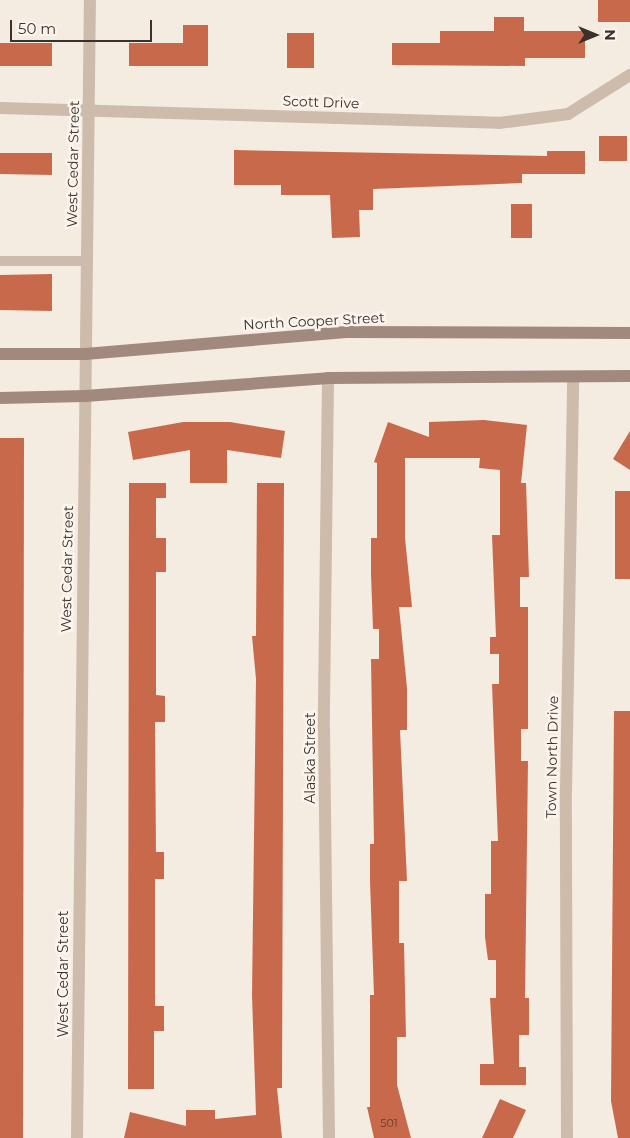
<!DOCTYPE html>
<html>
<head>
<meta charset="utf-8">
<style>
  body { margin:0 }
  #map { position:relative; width:630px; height:1138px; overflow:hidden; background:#f4ebe1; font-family:Montserrat,sans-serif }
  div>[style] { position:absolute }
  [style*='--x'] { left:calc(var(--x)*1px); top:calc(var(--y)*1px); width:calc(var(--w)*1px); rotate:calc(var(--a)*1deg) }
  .building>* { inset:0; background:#c8694b }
  .service>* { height:10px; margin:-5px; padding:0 5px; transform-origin:5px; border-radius:5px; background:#cdbbac }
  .minor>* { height:12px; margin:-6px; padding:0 6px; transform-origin:6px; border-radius:6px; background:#cdbbac }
  .secondary>* { height:12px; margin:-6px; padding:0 6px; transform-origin:6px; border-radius:6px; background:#a18a7d }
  span { translate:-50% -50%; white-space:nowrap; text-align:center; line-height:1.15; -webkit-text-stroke:5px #fbf5ee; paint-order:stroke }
  .number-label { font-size:11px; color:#5e3e33 }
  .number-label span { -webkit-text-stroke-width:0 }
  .street-label { font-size:14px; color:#3b302b }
  .north { position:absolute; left:570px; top:10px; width:50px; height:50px; -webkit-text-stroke:4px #fbf5ee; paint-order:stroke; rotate:90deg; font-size:14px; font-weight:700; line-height:20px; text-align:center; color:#3b302b }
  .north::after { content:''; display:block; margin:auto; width:18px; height:22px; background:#3b302b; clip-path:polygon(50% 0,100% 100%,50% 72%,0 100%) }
  .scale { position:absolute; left:10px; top:20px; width:142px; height:22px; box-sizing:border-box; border:2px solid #3b302b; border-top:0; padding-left:6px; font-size:15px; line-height:18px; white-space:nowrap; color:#3b302b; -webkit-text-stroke:4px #fbf5ee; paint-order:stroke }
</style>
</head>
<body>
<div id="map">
  <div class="building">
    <i style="clip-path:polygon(598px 0,630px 0,630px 22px,598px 22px)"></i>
    <i style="clip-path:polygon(494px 17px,524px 17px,524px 31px,585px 31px,585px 58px,525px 58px,525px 66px,392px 65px,392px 43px,440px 43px,440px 31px,494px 31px)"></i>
    <i style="clip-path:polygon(183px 25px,208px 25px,208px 66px,129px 66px,129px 43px,183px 43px)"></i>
    <i style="clip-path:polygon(287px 33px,314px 33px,314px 68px,287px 68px)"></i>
    <i style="clip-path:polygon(0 43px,52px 43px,52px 66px,0 66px)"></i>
    <i style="clip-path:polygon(599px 136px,627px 136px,627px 161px,599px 161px)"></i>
    <i style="clip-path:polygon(234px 150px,547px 156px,547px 151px,585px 151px,585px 174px,522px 174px,522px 183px,373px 189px,373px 210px,359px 210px,360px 237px,332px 238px,330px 195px,281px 195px,281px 185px,234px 185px)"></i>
    <i style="clip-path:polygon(0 153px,52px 153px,52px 175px,0 174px)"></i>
    <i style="clip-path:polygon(511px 204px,532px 204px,532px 238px,511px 238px)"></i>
    <i style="clip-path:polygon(52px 274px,52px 311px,0 310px,0 275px)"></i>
    <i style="clip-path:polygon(484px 420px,527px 425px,521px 483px,526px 483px,529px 577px,520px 577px,520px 607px,528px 607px,528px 729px,521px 729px,521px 761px,528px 761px,525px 998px,529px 998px,529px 1035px,519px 1035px,519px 1067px,526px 1067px,526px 1085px,480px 1085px,480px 1064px,494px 1064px,490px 998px,496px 998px,496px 960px,488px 960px,485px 937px,485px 894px,491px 894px,491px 841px,498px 841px,492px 684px,499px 684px,499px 654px,490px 654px,490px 637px,496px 637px,492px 535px,500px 535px,500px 470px,479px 468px,480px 458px,405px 458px,405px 538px,412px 607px,399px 607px,407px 688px,407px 730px,400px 730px,407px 881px,399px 881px,399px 943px,404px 943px,406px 1037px,397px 1037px,397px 1085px,411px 1138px,374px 1138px,367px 1107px,370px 1107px,370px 995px,374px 995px,370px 881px,370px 844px,374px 844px,371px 659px,379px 659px,379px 629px,373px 629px,371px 574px,371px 538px,377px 538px,377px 463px,374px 462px,388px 422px,429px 437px,429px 422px)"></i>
    <i style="clip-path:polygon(183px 422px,230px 422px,285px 431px,281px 458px,227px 450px,227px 483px,190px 483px,190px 450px,133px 460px,128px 432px)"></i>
    <i style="clip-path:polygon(630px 431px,630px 470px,613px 459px)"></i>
    <i style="clip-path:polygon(0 438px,24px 438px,23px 1138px,0 1138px)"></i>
    <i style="clip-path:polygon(129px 483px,166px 483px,166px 498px,156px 498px,156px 538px,166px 538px,166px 572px,156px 572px,156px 695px,165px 696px,165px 722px,155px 722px,156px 852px,164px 852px,164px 879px,155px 879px,155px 1006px,164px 1006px,164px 1031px,154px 1031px,154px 1089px,128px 1089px)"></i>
    <i style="clip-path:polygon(257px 483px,284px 483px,282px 1088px,277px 1088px,282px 1138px,124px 1138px,130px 1112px,186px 1126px,186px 1110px,215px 1110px,215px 1119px,256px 1115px,252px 995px,256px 679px,252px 636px,256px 636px)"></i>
    <i style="clip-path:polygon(615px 491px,630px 491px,630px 579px,615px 579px)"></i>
    <i style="clip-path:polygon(614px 711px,630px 711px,630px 1138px,618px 1138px,611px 1101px)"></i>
    <i style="clip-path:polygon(500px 1099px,526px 1110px,513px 1138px,482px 1138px)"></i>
  </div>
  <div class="service">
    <i style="--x:0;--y:261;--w:87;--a:0"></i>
  </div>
  <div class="minor">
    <i style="--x:0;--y:108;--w:499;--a:1.7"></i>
    <i style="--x:499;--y:123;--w:70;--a:-7.4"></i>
    <i style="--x:568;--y:114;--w:73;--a:-32.2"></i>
    <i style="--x:328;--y:378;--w:351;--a:90.7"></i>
    <i style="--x:324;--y:729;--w:409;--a:89.3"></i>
    <i style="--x:77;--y:1138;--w:1138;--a:-89.35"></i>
    <i style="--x:567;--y:1138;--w:347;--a:-90.2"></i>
    <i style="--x:566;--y:791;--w:414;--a:-89"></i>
  </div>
  <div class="secondary">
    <i style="--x:0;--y:354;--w:85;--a:0"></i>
    <i style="--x:85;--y:354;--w:262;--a:-4.8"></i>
    <i style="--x:346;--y:332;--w:284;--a:0.2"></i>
    <i style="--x:0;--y:398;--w:85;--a:-1.3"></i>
    <i style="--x:85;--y:396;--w:244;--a:-4.2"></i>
    <i style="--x:328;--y:378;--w:302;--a:-0.4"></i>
  </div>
  <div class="number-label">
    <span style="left:389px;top:1123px">501</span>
  </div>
  <div class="street-label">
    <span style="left:321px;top:102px;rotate:2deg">Scott Drive</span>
    <span style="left:73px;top:164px;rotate:-89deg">West Cedar Street</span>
    <span style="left:314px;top:321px;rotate:-3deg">North Cooper Street</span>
    <span style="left:67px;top:569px;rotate:-89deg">West Cedar Street</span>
    <span style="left:552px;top:757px;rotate:-89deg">Town North Drive</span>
    <span style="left:310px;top:758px;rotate:-90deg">Alaska Street</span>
    <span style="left:63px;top:974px;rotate:-90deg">West Cedar Street</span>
  </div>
  <div class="north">N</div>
  <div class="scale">50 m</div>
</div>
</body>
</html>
